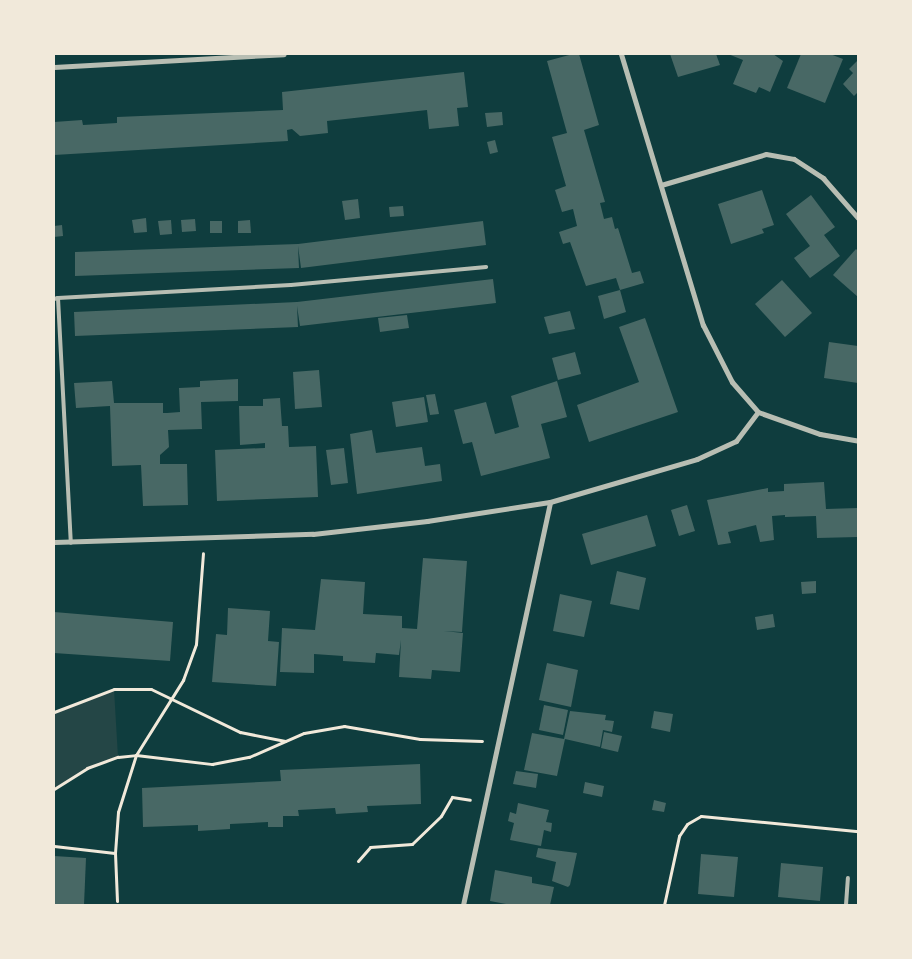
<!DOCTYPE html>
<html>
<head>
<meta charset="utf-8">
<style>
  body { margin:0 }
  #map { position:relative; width:912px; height:959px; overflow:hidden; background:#0f3d3e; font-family:"Titillium Web",sans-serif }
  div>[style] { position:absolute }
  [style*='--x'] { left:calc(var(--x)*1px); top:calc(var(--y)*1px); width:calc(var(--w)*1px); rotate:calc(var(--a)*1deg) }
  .green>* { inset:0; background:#244646 }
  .building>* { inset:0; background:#486865 }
  .path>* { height:3px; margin:-1.5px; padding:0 1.5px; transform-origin:1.5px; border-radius:1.5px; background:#f1e9da }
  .service>* { height:4px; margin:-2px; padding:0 2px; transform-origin:2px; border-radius:2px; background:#b8beb3 }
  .minor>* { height:5px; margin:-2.5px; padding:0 2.5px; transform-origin:2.5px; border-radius:2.5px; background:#b8beb3 }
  span { translate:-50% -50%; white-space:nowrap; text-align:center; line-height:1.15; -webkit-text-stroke:5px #f1e9da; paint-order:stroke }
  .frame { position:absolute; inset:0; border:55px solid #f1e9da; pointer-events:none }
</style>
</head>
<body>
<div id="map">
  <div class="green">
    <i style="clip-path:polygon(114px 689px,118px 757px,87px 768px,54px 789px,54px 712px)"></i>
  </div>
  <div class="building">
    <i style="clip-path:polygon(573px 54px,579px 54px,599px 125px,584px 130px,605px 202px,600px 203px,604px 219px,612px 217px,615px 229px,618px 228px,632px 273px,640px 271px,644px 283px,620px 290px,616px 278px,586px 286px,570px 242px,563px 244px,559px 232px,577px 226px,573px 209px,562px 212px,555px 190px,566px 186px,552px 137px,567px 133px,547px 61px)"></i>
    <i style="clip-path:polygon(670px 54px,716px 54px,720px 65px,678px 77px)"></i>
    <i style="clip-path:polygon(728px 54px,773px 54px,783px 61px,770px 92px,759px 87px,756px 93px,733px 84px,743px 60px)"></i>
    <i style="clip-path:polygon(801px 54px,830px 54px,843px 59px,825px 103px,787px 88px)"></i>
    <i style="clip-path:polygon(858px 60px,858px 92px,854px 96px,843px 84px,853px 73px,849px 69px)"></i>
    <i style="clip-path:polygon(464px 72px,468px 107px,457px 108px,459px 126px,429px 129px,427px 110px,327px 121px,328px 133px,300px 136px,292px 129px,287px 130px,288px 141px,54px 155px,54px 122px,82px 120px,83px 125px,117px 123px,117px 117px,283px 110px,282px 92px)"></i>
    <i style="clip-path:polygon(502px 112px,503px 125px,487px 127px,485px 113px)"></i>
    <i style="clip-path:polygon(495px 140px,498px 152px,490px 154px,487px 142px)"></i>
    <i style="clip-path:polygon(762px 190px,774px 225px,762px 229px,764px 233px,731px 244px,718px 204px)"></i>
    <i style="clip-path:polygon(811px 195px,835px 227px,824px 235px,840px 256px,810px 278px,794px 258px,810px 246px,786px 214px)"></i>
    <i style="clip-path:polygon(358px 199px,360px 218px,345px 220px,342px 201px)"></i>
    <i style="clip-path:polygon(403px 206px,404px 216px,390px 217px,389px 207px)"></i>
    <i style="clip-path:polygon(146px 218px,147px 232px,134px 233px,132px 220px)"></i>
    <i style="clip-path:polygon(195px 219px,196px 231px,182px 232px,181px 220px)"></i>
    <i style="clip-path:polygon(171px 220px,172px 234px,160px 235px,158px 221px)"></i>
    <i style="clip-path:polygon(250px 220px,251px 233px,238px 233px,238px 221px)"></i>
    <i style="clip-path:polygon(210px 221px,222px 221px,222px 233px,210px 233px)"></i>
    <i style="clip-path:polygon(483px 221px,486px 245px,301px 268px,298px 246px,299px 268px,75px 276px,75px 252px,298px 244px)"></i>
    <i style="clip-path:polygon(62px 225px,63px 236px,54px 237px,54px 226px)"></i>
    <i style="clip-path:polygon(856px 249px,858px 251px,858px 297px,833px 275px)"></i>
    <i style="clip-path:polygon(493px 279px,496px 303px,300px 326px,297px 306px,298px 327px,75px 336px,74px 312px,297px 302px)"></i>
    <i style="clip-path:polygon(782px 280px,812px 313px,785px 337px,755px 304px)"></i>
    <i style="clip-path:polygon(620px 290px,626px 312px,604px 319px,598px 296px)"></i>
    <i style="clip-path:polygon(570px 311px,575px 329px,549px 334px,544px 317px)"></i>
    <i style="clip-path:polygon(407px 315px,409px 328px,380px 332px,378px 318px)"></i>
    <i style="clip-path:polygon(645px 318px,678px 412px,589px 442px,577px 405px,639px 382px,619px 327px)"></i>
    <i style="clip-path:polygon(829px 342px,858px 346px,858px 383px,824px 378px)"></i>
    <i style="clip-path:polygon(575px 352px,581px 374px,558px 380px,552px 358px)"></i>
    <i style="clip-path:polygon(319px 370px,322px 407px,295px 409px,293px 372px)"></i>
    <i style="clip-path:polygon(238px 379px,238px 401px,201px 402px,202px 429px,168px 430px,169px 447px,160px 455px,160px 464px,187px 464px,188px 505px,143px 506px,141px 465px,112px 466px,110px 406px,76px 408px,74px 383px,112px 381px,114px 403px,163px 403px,163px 413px,167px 413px,180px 412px,179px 388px,200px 387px,200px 381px)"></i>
    <i style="clip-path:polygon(557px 381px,567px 417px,541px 424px,550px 458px,481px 476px,472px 442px,463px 444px,454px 410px,486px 402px,495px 434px,519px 427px,511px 396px)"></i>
    <i style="clip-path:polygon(435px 394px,439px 414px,430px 415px,426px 395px)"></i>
    <i style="clip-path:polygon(424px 397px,428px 422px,396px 427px,392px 402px)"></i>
    <i style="clip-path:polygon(280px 398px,282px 426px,288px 426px,289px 447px,316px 446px,318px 497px,217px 501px,215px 450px,265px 448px,265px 443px,240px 445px,239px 406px,263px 406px,263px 399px)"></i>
    <i style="clip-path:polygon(372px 430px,376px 453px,422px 447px,425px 466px,440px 464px,442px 481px,357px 494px,350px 434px)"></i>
    <i style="clip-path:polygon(344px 448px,348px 483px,331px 485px,326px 450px)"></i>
    <i style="clip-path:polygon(824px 482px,826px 509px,858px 508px,858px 537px,817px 538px,816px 516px,785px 517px,785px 515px,772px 516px,774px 540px,760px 542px,756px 525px,728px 532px,731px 543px,718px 545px,707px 500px,768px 488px,768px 492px,784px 491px,784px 484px)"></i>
    <i style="clip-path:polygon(687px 505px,695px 531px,679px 536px,671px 510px)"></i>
    <i style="clip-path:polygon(647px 515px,656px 546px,591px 565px,582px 534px)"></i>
    <i style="clip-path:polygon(423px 558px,467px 561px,462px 632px,444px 631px,463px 633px,460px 672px,432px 670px,431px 679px,399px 677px,401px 640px,399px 655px,376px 653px,375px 663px,343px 661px,343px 656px,314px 654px,314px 673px,280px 672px,282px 628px,315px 630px,321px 579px,365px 582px,363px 614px,402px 616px,402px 628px,417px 629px)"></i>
    <i style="clip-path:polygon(617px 571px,646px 578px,639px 610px,610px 604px)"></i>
    <i style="clip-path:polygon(816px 581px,816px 593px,802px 594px,801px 582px)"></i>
    <i style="clip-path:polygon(560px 594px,592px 601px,584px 637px,553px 631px)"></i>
    <i style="clip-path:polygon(228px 608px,270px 611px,268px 641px,279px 642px,276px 686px,212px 682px,216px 634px,227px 635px)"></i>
    <i style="clip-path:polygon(54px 612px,173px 622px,170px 661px,54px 653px)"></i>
    <i style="clip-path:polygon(773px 614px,775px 627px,757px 630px,755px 617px)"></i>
    <i style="clip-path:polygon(547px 663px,578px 670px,571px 707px,539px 700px)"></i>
    <i style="clip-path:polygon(544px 705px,568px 710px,563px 735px,539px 730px)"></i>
    <i style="clip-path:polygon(570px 711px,606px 715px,605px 720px,614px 721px,612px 732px,603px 730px,600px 747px,565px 739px,557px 776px,524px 770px,532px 733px,564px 739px)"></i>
    <i style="clip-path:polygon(654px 711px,673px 714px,670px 732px,651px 728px)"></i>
    <i style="clip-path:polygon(604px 732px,622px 736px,618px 752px,601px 748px)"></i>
    <i style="clip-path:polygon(420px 764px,421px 804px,367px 806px,368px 812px,351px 813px,336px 814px,335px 808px,298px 810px,299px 816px,283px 816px,283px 827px,268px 827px,268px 822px,230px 824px,230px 829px,198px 831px,198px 825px,143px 827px,142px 788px,281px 781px,280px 770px)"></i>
    <i style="clip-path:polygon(516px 771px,538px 774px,536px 788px,513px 784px)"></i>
    <i style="clip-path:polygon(585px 782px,604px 786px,602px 797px,583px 793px)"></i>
    <i style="clip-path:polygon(654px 800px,666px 803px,664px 812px,652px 810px)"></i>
    <i style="clip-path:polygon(518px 803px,549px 810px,546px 822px,552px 823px,551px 832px,544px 830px,541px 846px,510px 840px,514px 823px,508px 821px,510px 812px,516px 814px)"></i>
    <i style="clip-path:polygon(538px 848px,577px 853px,570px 885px,568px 887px,552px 881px,556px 862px,536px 857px)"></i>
    <i style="clip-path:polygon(701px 854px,738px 857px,734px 897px,698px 894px)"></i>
    <i style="clip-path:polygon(54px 856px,86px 858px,84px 905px,54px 905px)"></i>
    <i style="clip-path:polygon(781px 863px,823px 867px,820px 901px,778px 897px)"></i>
    <i style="clip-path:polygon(495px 870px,532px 877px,532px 883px,554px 887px,550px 905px,511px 905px,490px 901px)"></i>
  </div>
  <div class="path">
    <i style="--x:54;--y:712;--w:64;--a:-21"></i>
    <i style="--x:114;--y:689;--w:37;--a:0"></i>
    <i style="--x:151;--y:689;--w:99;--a:25.8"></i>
    <i style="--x:240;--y:732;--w:46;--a:11.3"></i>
    <i style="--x:54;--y:789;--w:39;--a:-32"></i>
    <i style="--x:87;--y:768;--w:33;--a:-20"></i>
    <i style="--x:118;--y:757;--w:18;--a:-6"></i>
    <i style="--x:136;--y:755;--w:89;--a:-57.9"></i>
    <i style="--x:183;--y:680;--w:38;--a:-70"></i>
    <i style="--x:196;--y:644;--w:91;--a:-85.6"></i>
    <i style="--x:54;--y:846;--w:61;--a:6.5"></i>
    <i style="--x:115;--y:853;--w:48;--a:87.6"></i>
    <i style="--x:115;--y:853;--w:41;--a:-85.8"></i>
    <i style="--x:118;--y:812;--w:60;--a:-72.5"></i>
    <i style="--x:136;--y:755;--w:77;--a:6.8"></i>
    <i style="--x:212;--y:764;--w:38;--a:-11"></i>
    <i style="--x:249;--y:757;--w:60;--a:-23.6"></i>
    <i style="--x:304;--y:733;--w:41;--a:-9.9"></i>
    <i style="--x:344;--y:726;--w:77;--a:9.7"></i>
    <i style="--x:420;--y:739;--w:62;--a:1.8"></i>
    <i style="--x:358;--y:861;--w:18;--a:-49"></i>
    <i style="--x:370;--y:847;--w:42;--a:-4.1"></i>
    <i style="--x:412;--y:844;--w:40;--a:-44"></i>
    <i style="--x:441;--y:816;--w:22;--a:-60"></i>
    <i style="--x:452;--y:797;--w:18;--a:9"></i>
    <i style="--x:664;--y:905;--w:71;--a:-77.7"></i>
    <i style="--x:679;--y:836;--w:14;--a:-56"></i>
    <i style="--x:687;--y:824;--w:16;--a:-30"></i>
    <i style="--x:701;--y:816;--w:158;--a:5.5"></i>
  </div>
  <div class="service">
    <i style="--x:58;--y:298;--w:233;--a:-3.2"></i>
    <i style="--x:291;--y:285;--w:196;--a:-5.3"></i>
    <i style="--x:54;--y:299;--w:4;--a:-14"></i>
    <i style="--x:58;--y:298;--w:245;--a:87"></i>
    <i style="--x:846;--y:905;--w:27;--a:-86"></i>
  </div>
  <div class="minor">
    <i style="--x:621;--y:54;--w:283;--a:73.2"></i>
    <i style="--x:703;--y:325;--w:64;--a:63"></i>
    <i style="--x:732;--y:382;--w:40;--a:49"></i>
    <i style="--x:758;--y:412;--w:66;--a:19.5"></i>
    <i style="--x:820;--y:434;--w:39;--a:10"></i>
    <i style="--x:54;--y:67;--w:230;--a:-3.2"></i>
    <i style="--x:661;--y:185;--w:109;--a:-16.4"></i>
    <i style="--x:766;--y:154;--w:28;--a:10"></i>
    <i style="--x:794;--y:159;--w:35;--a:33"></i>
    <i style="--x:823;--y:178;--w:53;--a:48.8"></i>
    <i style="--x:54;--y:542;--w:259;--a:-1.8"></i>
    <i style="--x:313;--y:534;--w:115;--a:-6.5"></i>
    <i style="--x:427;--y:521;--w:124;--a:-8.8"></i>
    <i style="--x:550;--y:502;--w:153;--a:-16.3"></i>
    <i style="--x:697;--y:459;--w:43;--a:-24.8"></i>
    <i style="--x:736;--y:441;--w:36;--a:-53"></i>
    <i style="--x:463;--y:905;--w:412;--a:-77.8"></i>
  </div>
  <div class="frame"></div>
</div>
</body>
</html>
